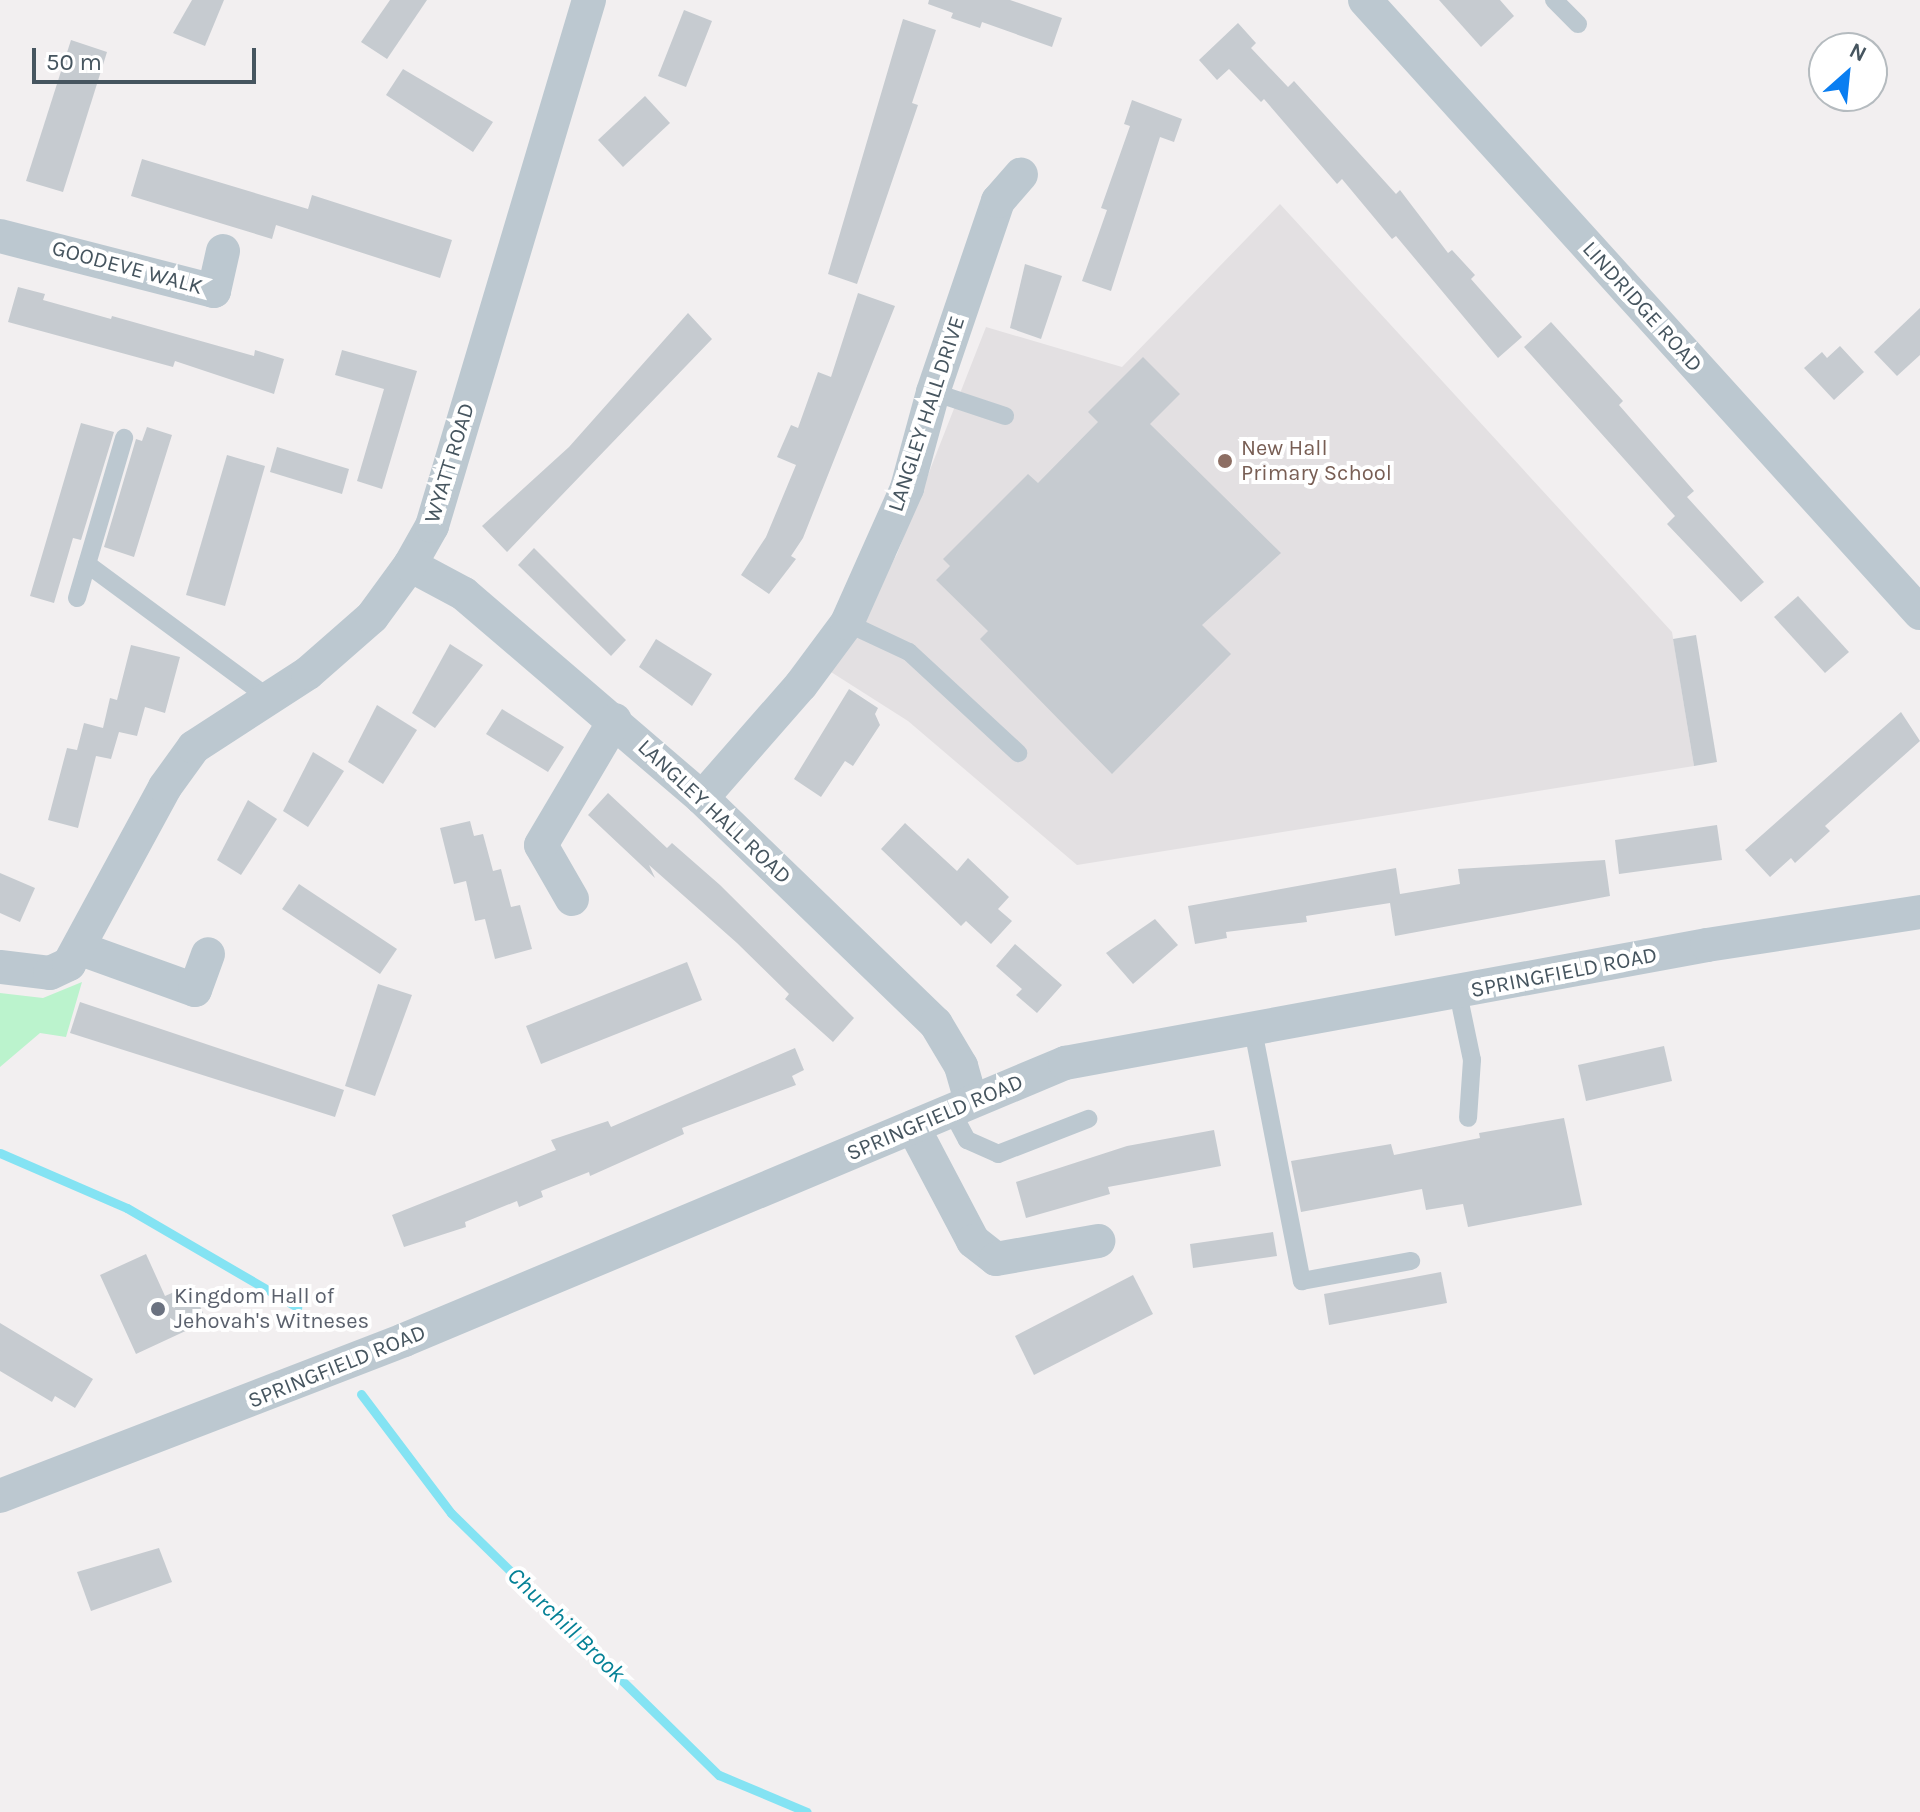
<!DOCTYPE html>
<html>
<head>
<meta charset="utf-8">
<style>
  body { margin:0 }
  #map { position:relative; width:1920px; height:1812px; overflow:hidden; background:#f2eff0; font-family:Karla,sans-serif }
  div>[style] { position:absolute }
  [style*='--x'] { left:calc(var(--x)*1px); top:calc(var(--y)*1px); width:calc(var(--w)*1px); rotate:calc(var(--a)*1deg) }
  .education>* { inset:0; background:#e3e0e2 }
  .green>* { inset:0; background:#bbf3cd }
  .stream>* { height:9px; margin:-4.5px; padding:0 4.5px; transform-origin:4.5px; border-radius:4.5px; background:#84e3f3 }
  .building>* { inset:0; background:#c6cbd0 }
  .lane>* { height:18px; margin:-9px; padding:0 9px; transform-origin:9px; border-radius:9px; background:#bcc8d0 }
  .street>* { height:34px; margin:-17px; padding:0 17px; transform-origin:17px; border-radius:17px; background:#bcc8d0 }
  .dots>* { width:22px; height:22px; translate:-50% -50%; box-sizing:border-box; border:4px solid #fff; border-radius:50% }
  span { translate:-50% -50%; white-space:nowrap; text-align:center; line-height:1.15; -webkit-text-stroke:8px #fff; paint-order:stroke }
  .street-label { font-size:22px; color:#46555f }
  .education-label { font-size:22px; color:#785e54 }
  .left { translate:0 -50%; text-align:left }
  .worship-label { font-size:22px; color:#5b616d }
  .water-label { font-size:24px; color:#048196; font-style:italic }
  .north { position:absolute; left:1808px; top:32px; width:80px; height:80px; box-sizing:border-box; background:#fff; border:2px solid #b5bbbf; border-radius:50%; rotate:27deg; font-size:22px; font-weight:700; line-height:32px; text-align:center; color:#46555f }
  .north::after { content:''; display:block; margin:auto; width:28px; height:36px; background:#0a7ef1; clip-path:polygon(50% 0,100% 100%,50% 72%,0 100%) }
  .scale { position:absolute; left:32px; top:48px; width:224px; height:36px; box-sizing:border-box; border:4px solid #46555f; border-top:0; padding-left:10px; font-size:24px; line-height:28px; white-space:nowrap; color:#46555f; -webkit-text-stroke:6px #fff; paint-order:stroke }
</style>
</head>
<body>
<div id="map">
  <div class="education">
    <i style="clip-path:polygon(1280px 204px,1672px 632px,1694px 766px,1077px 865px,908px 721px,831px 672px,897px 554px,986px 327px,1122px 367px)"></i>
  </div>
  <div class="green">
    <i style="clip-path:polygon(82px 982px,66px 1037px,40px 1033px,0 1067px,0 993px,43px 998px)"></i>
  </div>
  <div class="stream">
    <i style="--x:0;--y:1153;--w:138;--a:23.4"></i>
    <i style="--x:127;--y:1208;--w:197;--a:30.2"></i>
    <i style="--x:361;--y:1394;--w:149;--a:52.9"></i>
    <i style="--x:451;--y:1513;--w:375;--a:44.4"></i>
    <i style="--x:719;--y:1775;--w:95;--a:22.8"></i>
  </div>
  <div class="building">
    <i style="clip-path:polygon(192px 0,224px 0,205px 46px,173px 33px)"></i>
    <i style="clip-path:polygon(390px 0,427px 0,387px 59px,361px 42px)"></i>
    <i style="clip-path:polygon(929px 0,1010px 0,1062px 18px,1052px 47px,982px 22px,980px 28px,951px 18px,953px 13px,928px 4px)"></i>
    <i style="clip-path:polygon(1439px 0,1500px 0,1514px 16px,1481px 47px)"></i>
    <i style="clip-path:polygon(684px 10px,712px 21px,686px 87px,658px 76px)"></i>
    <i style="clip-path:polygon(903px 19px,936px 30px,912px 103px,918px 105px,857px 284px,828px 274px)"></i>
    <i style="clip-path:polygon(1238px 23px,1256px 43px,1251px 48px,1288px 87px,1294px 81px,1396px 194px,1400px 190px,1448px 253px,1452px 250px,1475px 275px,1471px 279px,1522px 337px,1498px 358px,1396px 236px,1392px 239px,1342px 179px,1337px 184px,1264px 99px,1261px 102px,1229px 69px,1217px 80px,1199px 60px)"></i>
    <i style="clip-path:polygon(71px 40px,107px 52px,63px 192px,26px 181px)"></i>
    <i style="clip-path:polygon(403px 69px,493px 122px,473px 152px,386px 95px)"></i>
    <i style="clip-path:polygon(645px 96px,670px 123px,623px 167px,598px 140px)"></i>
    <i style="clip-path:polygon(1132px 100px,1182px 119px,1174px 142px,1160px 137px,1111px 291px,1082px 281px,1107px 210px,1101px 208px,1130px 126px,1124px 124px)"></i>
    <i style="clip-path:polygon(142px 159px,308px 209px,312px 195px,452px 240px,440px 278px,276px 225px,272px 239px,131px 196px)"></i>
    <i style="clip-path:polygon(1025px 264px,1062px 276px,1041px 339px,1010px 328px)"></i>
    <i style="clip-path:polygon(18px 287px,45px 294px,43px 300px,111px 319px,112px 316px,254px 356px,255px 350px,284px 359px,274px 394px,175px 361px,173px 367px,8px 322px)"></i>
    <i style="clip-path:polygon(858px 293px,895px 306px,803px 538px,791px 556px,796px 559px,769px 594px,741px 575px,766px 537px,796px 465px,777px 457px,791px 425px,798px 428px,818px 372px,831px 377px)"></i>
    <i style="clip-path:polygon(1920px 308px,1920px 355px,1897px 376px,1874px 352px)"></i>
    <i style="clip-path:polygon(688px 313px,712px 339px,507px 552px,482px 526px,569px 447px)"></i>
    <i style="clip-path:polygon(1551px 322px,1623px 401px,1619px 405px,1694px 491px,1687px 497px,1764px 582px,1741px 602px,1667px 524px,1675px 516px,1524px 347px)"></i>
    <i style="clip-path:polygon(1840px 346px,1864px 372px,1834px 400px,1804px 368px,1822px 352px,1827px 358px)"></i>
    <i style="clip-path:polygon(342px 350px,417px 371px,382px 489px,357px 481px,384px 389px,335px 375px)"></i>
    <i style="clip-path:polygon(1143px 357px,1180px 394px,1150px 424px,1281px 553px,1202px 625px,1231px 654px,1112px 774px,980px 639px,988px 631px,936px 580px,950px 566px,943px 559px,1028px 474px,1038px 483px,1098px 422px,1088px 412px)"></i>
    <i style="clip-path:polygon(81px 423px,114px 432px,81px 540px,73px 538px,54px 603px,30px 596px)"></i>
    <i style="clip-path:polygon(147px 427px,172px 435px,134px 557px,104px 547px,136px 439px,142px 441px)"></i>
    <i style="clip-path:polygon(277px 447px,349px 469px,342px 494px,270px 472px)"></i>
    <i style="clip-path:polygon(227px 455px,265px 466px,225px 606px,186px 595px)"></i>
    <i style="clip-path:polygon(534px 548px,626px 640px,611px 656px,518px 565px)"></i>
    <i style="clip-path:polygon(1798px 596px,1849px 652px,1825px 673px,1774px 617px)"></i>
    <i style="clip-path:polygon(1696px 635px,1717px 762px,1694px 766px,1673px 639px)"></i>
    <i style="clip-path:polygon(656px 639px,712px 674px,692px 706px,639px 667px)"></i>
    <i style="clip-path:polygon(450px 644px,483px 665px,435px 728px,412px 713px)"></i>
    <i style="clip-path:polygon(131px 645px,180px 657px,165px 713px,145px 707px,137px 736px,119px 732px,111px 759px,96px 756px,78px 828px,48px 820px,67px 748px,77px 750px,84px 723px,103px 728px,110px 698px,117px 700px)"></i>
    <i style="clip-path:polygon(849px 689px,878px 708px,875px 714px,880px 725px,853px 766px,845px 761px,821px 797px,794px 779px)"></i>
    <i style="clip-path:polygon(377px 705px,417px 730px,383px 784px,348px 762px)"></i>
    <i style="clip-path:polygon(502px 709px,564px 747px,548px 772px,486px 734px)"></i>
    <i style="clip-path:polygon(1901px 712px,1920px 741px,1825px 826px,1830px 831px,1795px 863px,1791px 858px,1770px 877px,1745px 850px)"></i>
    <i style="clip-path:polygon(313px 752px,344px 771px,308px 827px,283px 811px)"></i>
    <i style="clip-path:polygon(608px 793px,667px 848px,672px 843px,720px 885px,854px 1018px,833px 1042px,785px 999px,789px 994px,737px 943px,649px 865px,655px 878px,588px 815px)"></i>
    <i style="clip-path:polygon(248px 800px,277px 819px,241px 875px,217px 860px)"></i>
    <i style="clip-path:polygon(470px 821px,474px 836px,483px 834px,493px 871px,501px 869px,511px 907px,520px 905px,532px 949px,495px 959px,485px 919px,475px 921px,466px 881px,454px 884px,440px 828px)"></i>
    <i style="clip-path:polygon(905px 823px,957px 871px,968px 858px,1009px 897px,998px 909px,1012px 921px,991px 944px,966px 921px,961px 926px,881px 849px)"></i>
    <i style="clip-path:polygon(1717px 825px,1722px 860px,1619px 874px,1615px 840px)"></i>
    <i style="clip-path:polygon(1605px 860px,1610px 896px,1395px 936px,1390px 903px,1306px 916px,1307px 922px,1226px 932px,1227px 938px,1195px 944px,1188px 906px,1396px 868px,1400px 894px,1460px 884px,1458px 869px)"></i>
    <i style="clip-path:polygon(0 873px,35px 888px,20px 922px,0 913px)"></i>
    <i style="clip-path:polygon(299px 884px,397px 949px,380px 974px,282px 909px)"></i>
    <i style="clip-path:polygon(1155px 919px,1178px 945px,1133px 984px,1106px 953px)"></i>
    <i style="clip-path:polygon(1015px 944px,1062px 985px,1037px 1013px,1016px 995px,1022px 989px,996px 966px)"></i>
    <i style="clip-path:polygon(687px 962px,702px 1000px,541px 1064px,526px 1026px)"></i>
    <i style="clip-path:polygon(378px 984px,412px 995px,375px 1096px,345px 1086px)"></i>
    <i style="clip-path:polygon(80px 1002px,344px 1090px,335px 1117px,70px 1033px)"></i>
    <i style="clip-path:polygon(1664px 1046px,1672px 1081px,1586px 1101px,1578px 1065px)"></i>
    <i style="clip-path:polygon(795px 1048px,804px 1070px,792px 1076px,796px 1085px,682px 1128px,684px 1134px,590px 1176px,589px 1172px,541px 1191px,543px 1197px,519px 1207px,517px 1201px,465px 1222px,466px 1227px,404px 1247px,392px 1215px,556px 1150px,551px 1140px,608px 1121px,611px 1127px)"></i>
    <i style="clip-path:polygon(1564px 1118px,1582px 1205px,1468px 1227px,1463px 1204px,1426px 1210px,1422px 1189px,1301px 1212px,1291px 1161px,1391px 1144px,1394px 1155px,1480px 1138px,1479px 1133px)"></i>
    <i style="clip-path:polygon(1214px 1130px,1221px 1166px,1108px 1187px,1110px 1194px,1026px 1218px,1016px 1182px,1127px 1146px)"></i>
    <i style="clip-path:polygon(1273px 1232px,1277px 1256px,1193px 1268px,1190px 1244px)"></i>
    <i style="clip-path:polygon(146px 1254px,165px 1296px,190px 1285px,207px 1321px,136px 1354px,100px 1275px)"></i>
    <i style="clip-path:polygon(1441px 1272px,1447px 1303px,1329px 1325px,1324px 1294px)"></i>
    <i style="clip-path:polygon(1133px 1275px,1153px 1314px,1034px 1375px,1015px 1336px)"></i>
    <i style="clip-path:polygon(0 1323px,93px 1379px,75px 1408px,55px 1396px,52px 1402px,0 1371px)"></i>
    <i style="clip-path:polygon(159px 1548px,172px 1582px,91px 1611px,77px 1572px)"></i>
  </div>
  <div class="lane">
    <i style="--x:1554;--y:0;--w:34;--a:45"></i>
    <i style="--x:933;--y:392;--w:76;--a:18.4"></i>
    <i style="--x:87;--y:564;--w:226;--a:36.4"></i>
    <i style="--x:77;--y:598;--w:167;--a:-73.6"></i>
    <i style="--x:847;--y:623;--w:68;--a:25.1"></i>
    <i style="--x:909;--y:652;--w:149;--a:42.8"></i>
    <i style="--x:1458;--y:993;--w:68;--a:78.2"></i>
    <i style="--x:1472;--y:1060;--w:58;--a:93.9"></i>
    <i style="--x:1253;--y:1030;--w:256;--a:79"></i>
    <i style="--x:1302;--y:1281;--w:111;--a:-10.4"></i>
    <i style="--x:951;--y:1110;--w:34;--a:62"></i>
    <i style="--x:967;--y:1140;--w:34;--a:24"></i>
    <i style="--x:998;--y:1154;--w:97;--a:-21.3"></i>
  </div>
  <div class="street">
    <i style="--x:1365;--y:0;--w:827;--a:47.84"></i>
    <i style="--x:0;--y:236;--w:221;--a:14.4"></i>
    <i style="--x:214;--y:291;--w:41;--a:-77.3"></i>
    <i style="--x:410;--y:565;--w:61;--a:28.2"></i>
    <i style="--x:464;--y:594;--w:313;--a:40.6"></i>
    <i style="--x:702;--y:798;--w:325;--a:44"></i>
    <i style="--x:936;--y:1024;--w:49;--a:59.2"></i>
    <i style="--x:961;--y:1066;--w:36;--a:74"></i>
    <i style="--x:702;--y:798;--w:150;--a:-48.8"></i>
    <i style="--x:801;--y:685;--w:77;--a:-53.4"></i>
    <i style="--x:847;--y:623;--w:148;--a:-66"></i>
    <i style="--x:907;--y:488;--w:99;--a:-74.8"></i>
    <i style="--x:933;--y:392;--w:202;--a:-71.2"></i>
    <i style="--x:998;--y:201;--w:35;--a:-49"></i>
    <i style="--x:572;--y:899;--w:62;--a:-119.9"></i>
    <i style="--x:541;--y:845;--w:145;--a:-59.4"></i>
    <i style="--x:81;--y:949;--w:121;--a:19.8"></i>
    <i style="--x:195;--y:990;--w:38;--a:-70"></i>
    <i style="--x:0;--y:967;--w:50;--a:6.8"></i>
    <i style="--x:50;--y:973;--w:21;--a:-25"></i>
    <i style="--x:69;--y:964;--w:201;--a:-61.5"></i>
    <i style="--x:165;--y:787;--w:49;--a:-54.1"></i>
    <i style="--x:194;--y:747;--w:136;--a:-33"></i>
    <i style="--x:308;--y:673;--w:85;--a:-41.2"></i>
    <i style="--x:372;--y:617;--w:64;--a:-53.8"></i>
    <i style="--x:410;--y:565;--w:45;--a:-60.6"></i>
    <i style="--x:432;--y:526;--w:549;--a:-73.38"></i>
    <i style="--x:913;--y:1127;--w:129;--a:62.2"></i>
    <i style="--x:973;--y:1241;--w:29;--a:38"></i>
    <i style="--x:996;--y:1259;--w:104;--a:-10"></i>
    <i style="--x:0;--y:1496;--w:433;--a:-21.1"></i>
    <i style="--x:404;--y:1340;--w:717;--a:-22.74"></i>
    <i style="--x:1065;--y:1063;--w:653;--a:-10.41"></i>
    <i style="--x:1707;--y:945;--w:216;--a:-8.8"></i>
  </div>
  <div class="dots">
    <i style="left:1225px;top:461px;background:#8d6e63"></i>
    <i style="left:158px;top:1309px;background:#6b7280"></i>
  </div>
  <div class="street-label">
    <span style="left:127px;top:268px;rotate:15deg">GOODEVE WALK</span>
    <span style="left:1642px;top:307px;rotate:48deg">LINDRIDGE ROAD</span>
    <span style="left:927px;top:414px;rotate:-72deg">LANGLEY HALL DRIVE</span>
    <span style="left:450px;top:463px;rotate:-73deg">WYATT ROAD</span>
    <span style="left:714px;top:812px;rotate:43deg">LANGLEY HALL ROAD</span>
    <span style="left:1564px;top:973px;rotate:-11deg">SPRINGFIELD ROAD</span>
    <span style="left:935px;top:1118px;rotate:-23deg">SPRINGFIELD ROAD</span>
    <span style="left:337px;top:1367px;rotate:-22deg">SPRINGFIELD ROAD</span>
  </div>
  <div class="education-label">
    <span class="left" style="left:1241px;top:461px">New Hall<br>Primary School</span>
  </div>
  <div class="worship-label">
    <span class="left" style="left:174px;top:1309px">Kingdom Hall of<br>Jehovah's Witneses</span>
  </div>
  <div class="water-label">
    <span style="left:566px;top:1625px;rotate:44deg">Churchill Brook</span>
  </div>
  <div class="north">N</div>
  <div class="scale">50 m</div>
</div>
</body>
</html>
